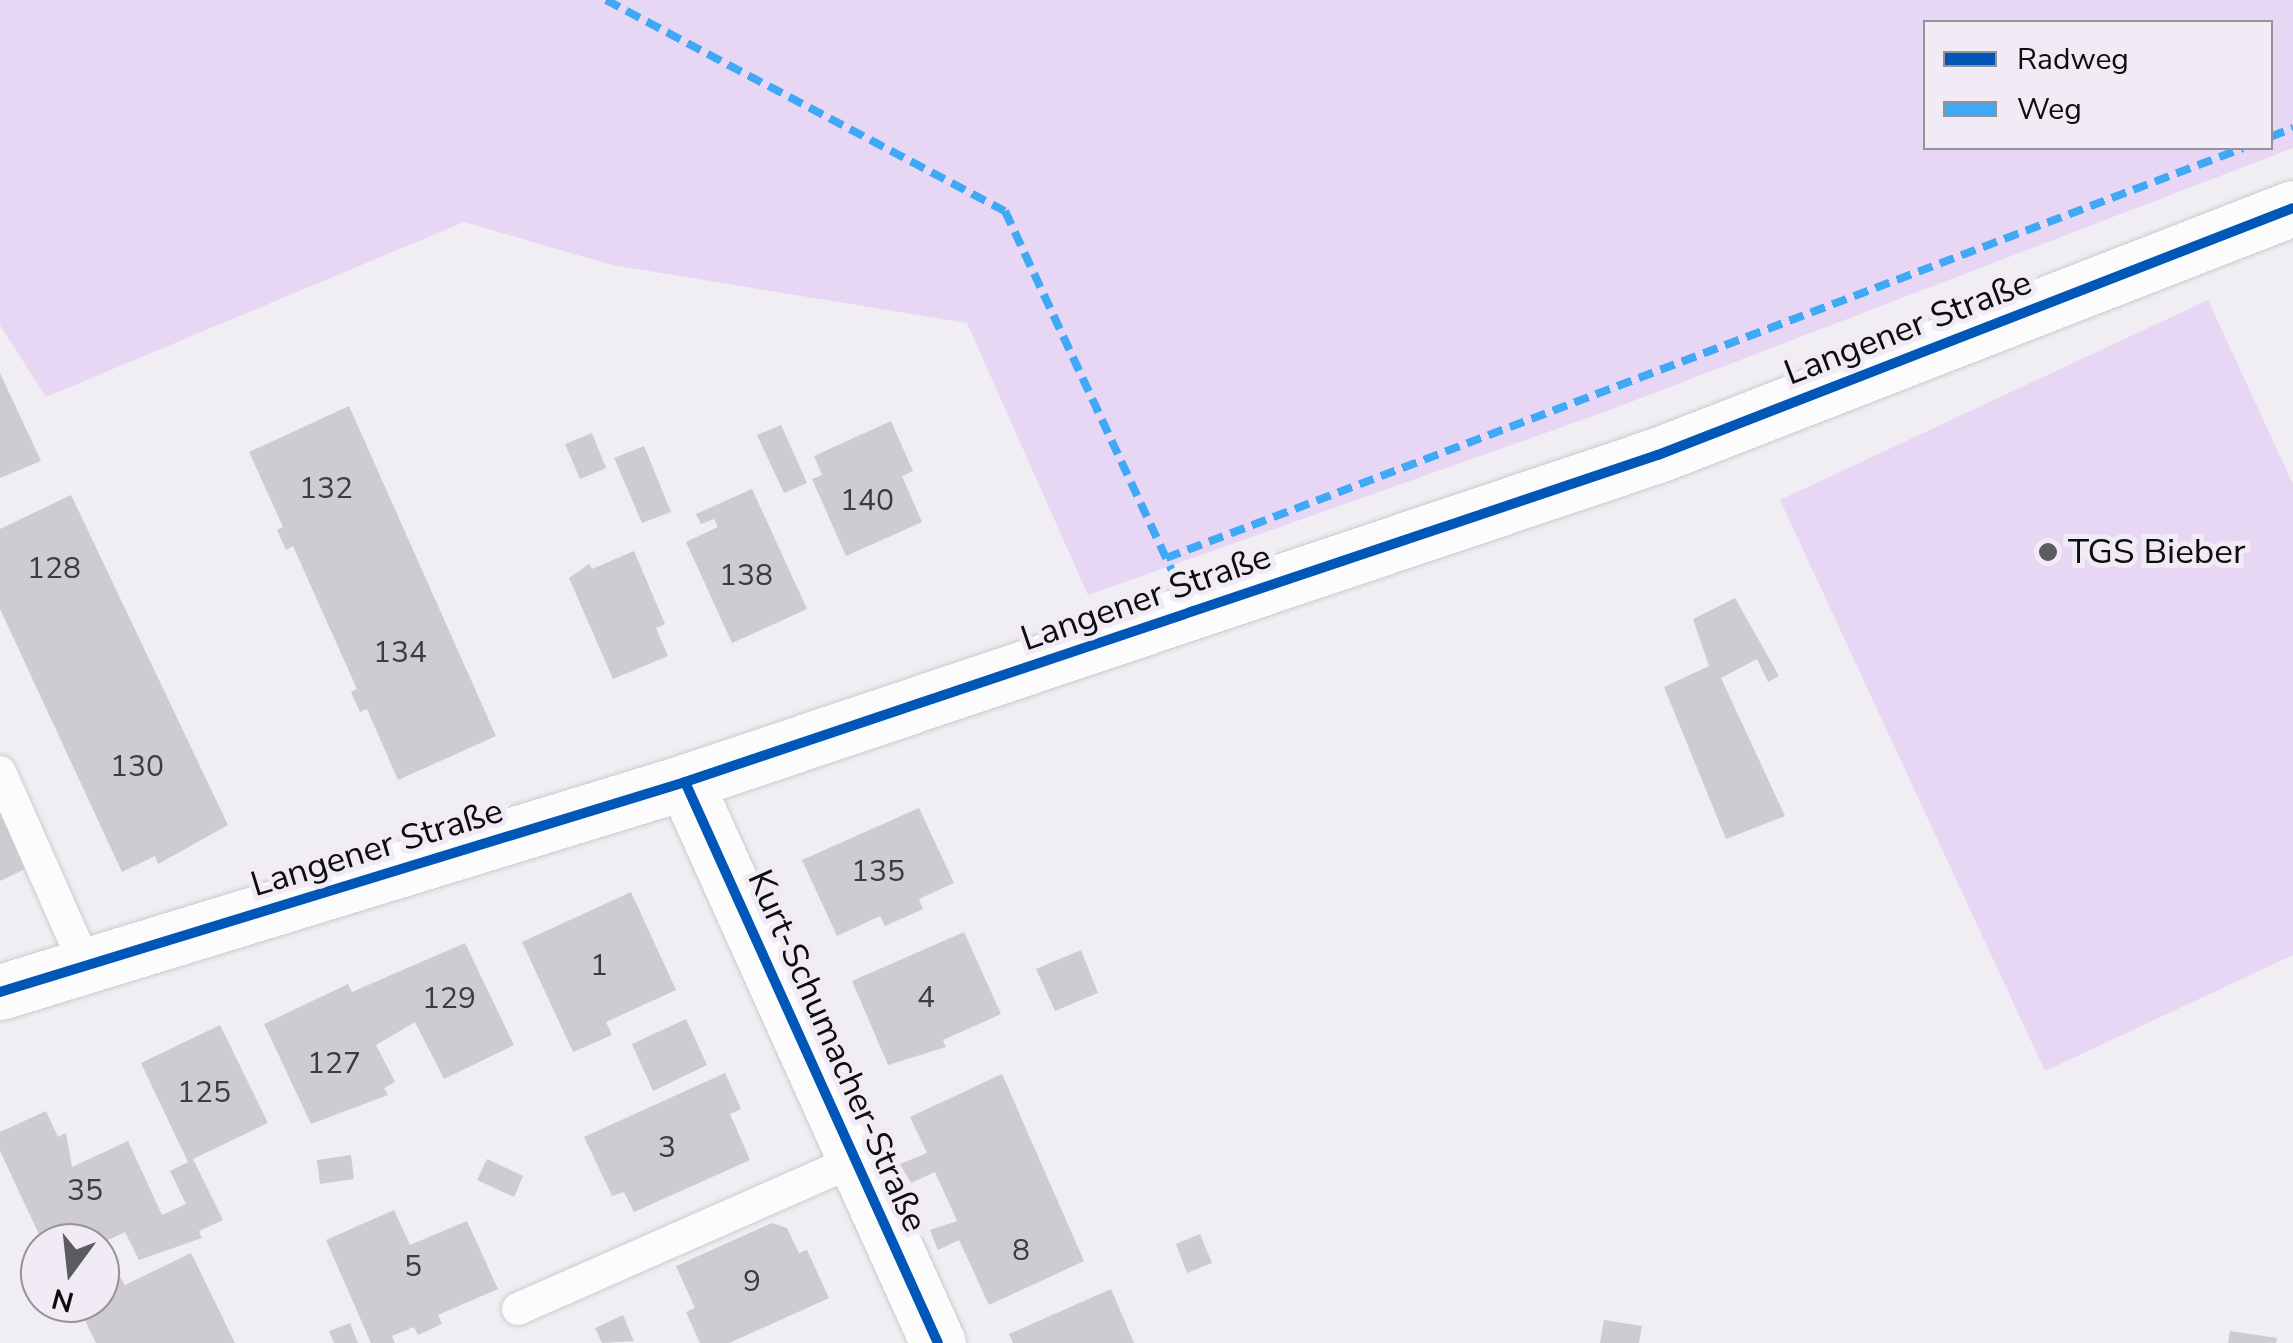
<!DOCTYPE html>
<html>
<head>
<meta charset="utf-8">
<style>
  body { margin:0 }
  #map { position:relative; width:2293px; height:1343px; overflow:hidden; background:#f0edf3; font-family:"Nunito Sans",sans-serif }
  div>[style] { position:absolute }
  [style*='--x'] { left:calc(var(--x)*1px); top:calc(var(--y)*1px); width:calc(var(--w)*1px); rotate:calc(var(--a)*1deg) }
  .green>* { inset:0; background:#e7d6f4 }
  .building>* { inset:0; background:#ceccd0 }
  .roads { filter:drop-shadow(0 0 2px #cdcbcf) drop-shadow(0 0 2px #cdcbcf) }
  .lane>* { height:32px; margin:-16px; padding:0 16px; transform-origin:16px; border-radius:16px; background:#fdfcfd }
  .street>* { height:55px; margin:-27.5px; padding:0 27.5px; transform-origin:27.5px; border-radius:27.5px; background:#fdfcfd }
  .quiet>* { height:8px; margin-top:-4px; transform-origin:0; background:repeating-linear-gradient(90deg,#3fa9f5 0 15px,transparent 0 23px) }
  .cycleway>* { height:10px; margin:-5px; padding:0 5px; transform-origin:5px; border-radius:5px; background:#0057b8 }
  .dots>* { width:28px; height:28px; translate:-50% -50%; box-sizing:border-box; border:5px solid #f0ebf5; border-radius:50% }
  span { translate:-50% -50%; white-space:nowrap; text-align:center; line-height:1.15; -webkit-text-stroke:10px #f0ebf5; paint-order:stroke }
  .number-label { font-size:30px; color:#3d3c3f }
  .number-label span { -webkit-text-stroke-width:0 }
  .street-label { font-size:35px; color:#0d0c0f }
  .poi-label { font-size:35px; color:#0d0c0f }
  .left { translate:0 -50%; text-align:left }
  .legend { position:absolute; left:1923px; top:20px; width:350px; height:130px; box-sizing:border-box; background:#f0ebf5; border:2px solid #959299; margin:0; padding:12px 18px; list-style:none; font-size:30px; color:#0d0c0f }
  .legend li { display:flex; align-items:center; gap:20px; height:50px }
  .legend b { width:50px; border:2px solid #959299 }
  .north { position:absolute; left:20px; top:1223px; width:100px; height:100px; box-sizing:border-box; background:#f0ebf5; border:2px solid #959299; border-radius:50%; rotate:195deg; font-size:28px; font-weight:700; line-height:40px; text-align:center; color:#0d0c0f }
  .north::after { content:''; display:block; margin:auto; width:35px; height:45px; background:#5c5b5f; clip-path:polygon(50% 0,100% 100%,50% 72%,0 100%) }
</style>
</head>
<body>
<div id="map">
  <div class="green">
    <i style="clip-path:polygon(evenodd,0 0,2293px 0,2293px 148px,1607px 411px,1088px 595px,967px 323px,612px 265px,464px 222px,46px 397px,0 325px,0 0,1926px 22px,2270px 22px,2270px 148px,1926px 148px,1926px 22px)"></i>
    <i style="clip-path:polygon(2208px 300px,2293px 484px,2293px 955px,2045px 1071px,1780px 500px)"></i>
  </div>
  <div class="building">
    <i style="clip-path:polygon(0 373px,41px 461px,0 478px)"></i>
    <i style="clip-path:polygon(349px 406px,496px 736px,398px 780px,367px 709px,360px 712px,351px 692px,357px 689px,293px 546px,286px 550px,277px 530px,283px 527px,249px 452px)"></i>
    <i style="clip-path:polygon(891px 421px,913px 471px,902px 476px,922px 522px,846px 556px,812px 479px,822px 475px,814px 456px)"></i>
    <i style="clip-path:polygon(781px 425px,807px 483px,784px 493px,757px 435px)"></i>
    <i style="clip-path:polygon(592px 433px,606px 468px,580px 479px,565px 444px)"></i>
    <i style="clip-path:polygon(644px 446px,671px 512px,642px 523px,614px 458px)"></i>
    <i style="clip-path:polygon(752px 489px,807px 609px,732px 643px,686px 542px,718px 527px,714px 519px,701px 524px,696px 514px)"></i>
    <i style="clip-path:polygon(71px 495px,228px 825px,158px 864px,155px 856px,122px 872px,0 609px,0 529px)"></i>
    <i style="clip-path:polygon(634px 551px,665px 624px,656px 628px,668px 656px,613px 679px,569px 578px,589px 564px,592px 569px)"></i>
    <i style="clip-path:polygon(1735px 598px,1779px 676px,1768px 682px,1757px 659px,1721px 678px,1785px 816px,1726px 839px,1664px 687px,1709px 666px,1693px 619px)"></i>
    <i style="clip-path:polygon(919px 808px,954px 883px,919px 899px,923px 909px,885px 926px,880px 916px,837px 936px,802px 860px)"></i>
    <i style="clip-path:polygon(0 812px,27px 868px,0 881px)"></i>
    <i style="clip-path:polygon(631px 892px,676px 990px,606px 1022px,612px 1035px,573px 1052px,522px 942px)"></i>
    <i style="clip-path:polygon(964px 932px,1001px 1014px,943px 1040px,946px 1047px,888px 1065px,852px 981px)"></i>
    <i style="clip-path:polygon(465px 943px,514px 1045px,444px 1079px,415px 1022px,376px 1045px,395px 1082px,384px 1088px,388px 1095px,311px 1124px,264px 1024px,348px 984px,352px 992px)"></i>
    <i style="clip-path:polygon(1081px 950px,1098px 993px,1055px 1011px,1036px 969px)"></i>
    <i style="clip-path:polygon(686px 1019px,707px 1065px,653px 1091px,632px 1044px)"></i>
    <i style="clip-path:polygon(220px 1025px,268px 1123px,193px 1159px,223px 1220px,199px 1231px,202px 1238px,139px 1260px,125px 1232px,102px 1243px,43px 1243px,0 1151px,0 1132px,46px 1111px,58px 1137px,66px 1133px,72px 1167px,128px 1141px,162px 1215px,186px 1204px,170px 1171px,188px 1162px,141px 1063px)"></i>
    <i style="clip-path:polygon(725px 1073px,741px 1109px,730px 1114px,750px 1160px,634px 1212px,624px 1192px,612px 1196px,584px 1137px)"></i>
    <i style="clip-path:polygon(1002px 1074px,1084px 1261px,989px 1305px,959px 1240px,938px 1250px,930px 1230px,957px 1221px,935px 1172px,911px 1183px,900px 1164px,927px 1153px,910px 1117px)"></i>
    <i style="clip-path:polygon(351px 1155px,354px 1179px,320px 1184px,317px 1160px)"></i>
    <i style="clip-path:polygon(487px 1159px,523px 1176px,514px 1197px,477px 1180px)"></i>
    <i style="clip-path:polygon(394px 1210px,410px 1245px,467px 1221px,498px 1289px,438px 1315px,442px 1324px,418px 1335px,414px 1327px,392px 1336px,395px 1343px,371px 1343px,326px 1240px)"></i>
    <i style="clip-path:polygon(772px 1223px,787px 1228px,799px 1253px,807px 1250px,829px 1298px,729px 1343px,700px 1343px,686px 1312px,695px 1308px,676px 1266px)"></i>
    <i style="clip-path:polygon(1200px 1234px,1212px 1263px,1187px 1273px,1176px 1244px)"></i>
    <i style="clip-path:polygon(191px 1253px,235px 1343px,96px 1343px,82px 1314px,72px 1319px,64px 1303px,100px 1303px,100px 1276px,115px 1268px,125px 1285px)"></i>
    <i style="clip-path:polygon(1111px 1289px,1134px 1343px,1013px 1343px,1009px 1334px)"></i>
    <i style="clip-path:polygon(623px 1315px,634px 1341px,602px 1343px,595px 1328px)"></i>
    <i style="clip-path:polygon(1604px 1320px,1642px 1326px,1639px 1343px,1600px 1343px)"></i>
    <i style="clip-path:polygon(350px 1323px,358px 1343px,334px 1343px,329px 1331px)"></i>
    <i style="clip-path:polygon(2230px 1331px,2277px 1338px,2276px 1343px,2228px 1343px)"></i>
  </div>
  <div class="roads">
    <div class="lane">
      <i style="--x:0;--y:772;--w:212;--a:66.1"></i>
      <i style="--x:518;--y:1309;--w:369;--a:-23.8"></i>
    </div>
    <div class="street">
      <i style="--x:685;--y:782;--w:615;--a:65.73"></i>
      <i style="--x:0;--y:992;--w:716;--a:-17.04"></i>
      <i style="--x:685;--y:782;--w:1026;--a:-18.58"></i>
      <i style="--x:1658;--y:455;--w:681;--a:-21.25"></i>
    </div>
  </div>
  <div class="quiet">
    <i style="--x:606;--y:0;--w:451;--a:27.9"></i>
    <i style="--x:1005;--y:211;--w:442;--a:65.1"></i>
    <i style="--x:2270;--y:137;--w:25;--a:-21"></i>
    <i style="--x:1166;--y:558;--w:1152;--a:-20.84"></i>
  </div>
  <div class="cycleway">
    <i style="--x:685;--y:782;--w:615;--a:65.73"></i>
    <i style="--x:0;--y:992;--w:716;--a:-17.04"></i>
    <i style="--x:685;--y:782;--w:1026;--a:-18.58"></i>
    <i style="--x:1658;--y:455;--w:681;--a:-21.25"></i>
  </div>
  <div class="dots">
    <i style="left:2048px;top:552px;background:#5c5b5f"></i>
  </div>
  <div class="number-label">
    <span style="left:326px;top:489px">132</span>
    <span style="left:867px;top:501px">140</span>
    <span style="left:54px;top:569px">128</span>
    <span style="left:746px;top:576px">138</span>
    <span style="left:400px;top:653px">134</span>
    <span style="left:137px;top:767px">130</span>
    <span style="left:878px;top:872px">135</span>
    <span style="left:599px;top:966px">1</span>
    <span style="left:926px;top:998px">4</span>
    <span style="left:449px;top:999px">129</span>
    <span style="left:334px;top:1064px">127</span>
    <span style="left:204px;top:1093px">125</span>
    <span style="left:667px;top:1148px">3</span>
    <span style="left:85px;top:1191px">35</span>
    <span style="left:1021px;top:1251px">8</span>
    <span style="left:413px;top:1267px">5</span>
    <span style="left:752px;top:1282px">9</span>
  </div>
  <div class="street-label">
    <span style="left:1908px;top:328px;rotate:-21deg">Langener Straße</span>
    <span style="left:1146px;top:598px;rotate:-19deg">Langener Straße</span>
    <span style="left:377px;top:848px;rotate:-17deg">Langener Straße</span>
    <span style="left:837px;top:1051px;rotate:66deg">Kurt-Schumacher-Straße</span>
  </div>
  <div class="poi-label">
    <span class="left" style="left:2068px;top:552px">TGS Bieber</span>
  </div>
  <ul class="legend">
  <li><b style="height:12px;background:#0057b8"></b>Radweg</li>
  <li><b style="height:12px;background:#3fa9f5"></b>Weg</li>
  </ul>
  <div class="north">N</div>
</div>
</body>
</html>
